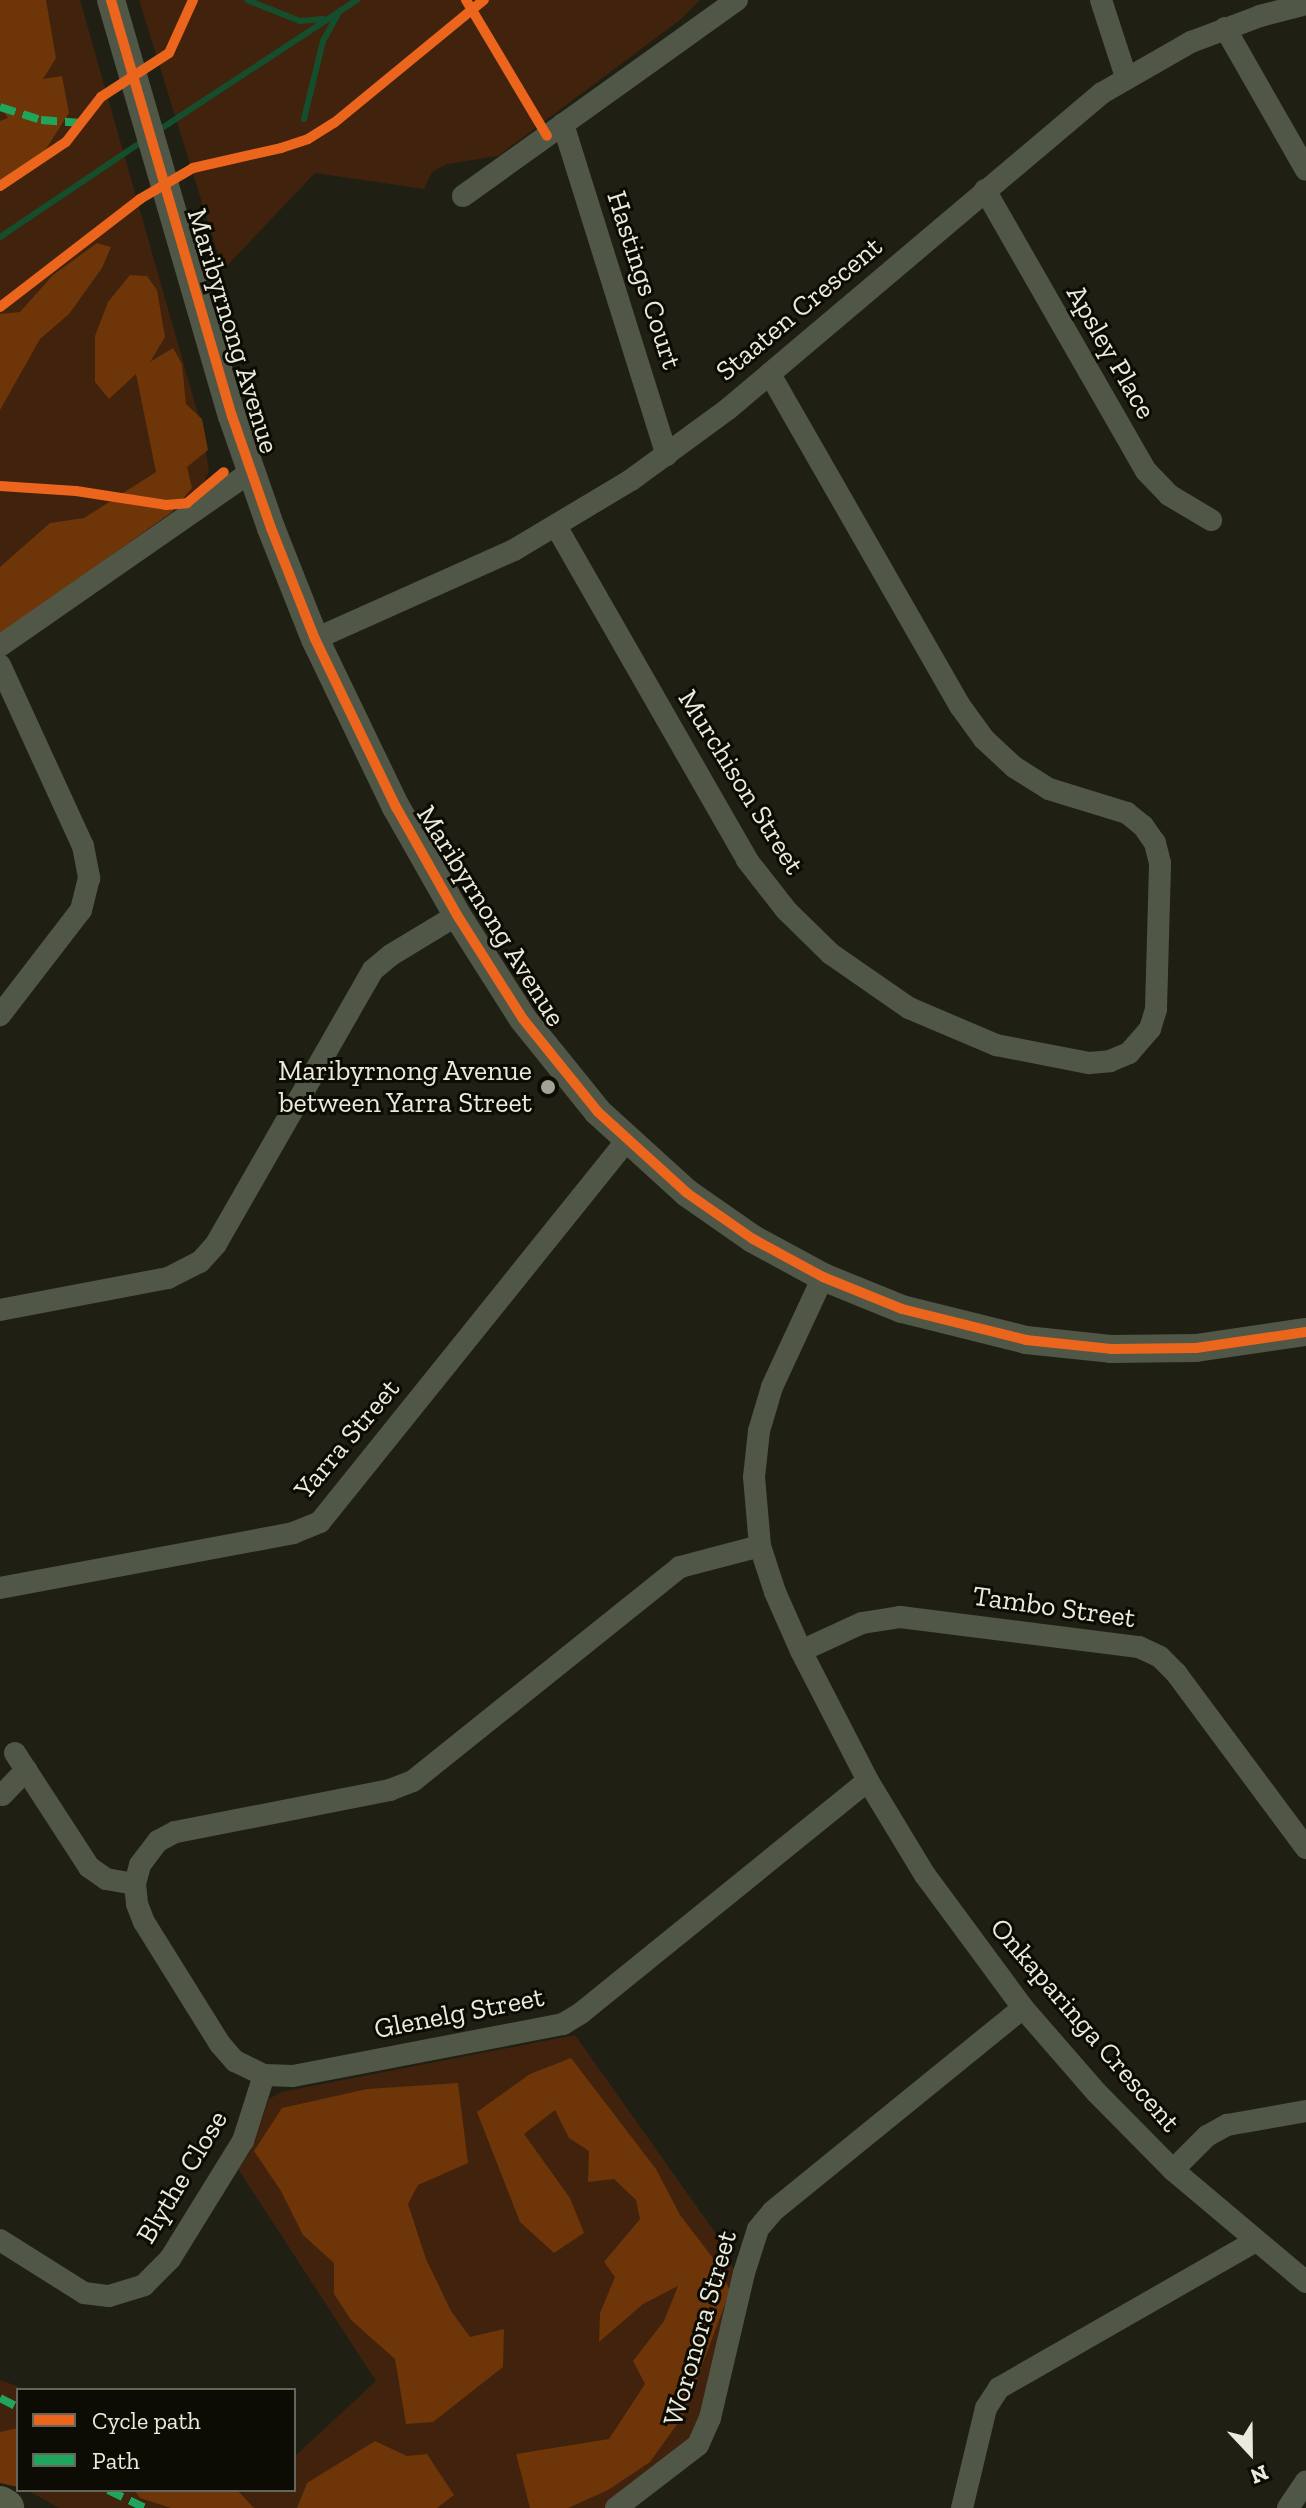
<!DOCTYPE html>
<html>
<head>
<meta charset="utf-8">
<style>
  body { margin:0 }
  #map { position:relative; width:1306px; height:2508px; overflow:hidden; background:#201f14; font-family:"Zilla Slab",serif }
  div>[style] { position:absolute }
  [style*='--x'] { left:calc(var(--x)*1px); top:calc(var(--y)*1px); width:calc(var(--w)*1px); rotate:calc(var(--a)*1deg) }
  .green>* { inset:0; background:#40220d }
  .forest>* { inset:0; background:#6e3508 }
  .stream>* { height:6px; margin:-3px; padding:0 3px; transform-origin:3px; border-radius:3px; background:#154e2d }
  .minor>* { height:22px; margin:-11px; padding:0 11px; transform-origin:11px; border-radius:11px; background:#505747 }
  .tertiary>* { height:28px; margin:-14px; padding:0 14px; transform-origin:14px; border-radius:14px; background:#505747 }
  .trunk>* { height:38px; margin:-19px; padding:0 19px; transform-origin:19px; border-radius:19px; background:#565e49 }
  .quiet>* { height:8px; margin-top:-4px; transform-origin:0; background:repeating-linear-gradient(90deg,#20a55d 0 16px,transparent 0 24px) }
  .cycleway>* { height:10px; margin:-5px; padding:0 5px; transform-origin:5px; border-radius:5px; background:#eb651d }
  .dots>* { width:22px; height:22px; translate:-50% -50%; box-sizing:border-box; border:4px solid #0d0c04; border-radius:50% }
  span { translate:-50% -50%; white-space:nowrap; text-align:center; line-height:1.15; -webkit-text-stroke:6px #0d0c04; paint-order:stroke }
  .street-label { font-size:28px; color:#ebeadd }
  .poi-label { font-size:28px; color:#ebeadd }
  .right { translate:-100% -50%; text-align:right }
  .legend { position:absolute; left:16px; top:2388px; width:280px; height:104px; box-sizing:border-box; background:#0d0c04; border:2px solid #66655b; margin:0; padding:10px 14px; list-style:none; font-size:24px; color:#ebeadd }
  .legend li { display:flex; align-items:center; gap:16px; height:40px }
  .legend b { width:40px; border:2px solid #66655b }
  .north { position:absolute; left:1210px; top:2412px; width:80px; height:80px; -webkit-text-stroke:6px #0d0c04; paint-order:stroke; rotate:158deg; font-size:22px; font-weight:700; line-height:32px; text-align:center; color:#ebeadd }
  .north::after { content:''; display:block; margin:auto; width:28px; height:36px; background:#ebeadd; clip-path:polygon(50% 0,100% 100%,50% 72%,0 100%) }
</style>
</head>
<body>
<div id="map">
  <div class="green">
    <i style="clip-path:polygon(0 0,80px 0,202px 428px,209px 471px,204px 483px,0 635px)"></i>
    <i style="clip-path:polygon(139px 0,700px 0,680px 20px,498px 156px,447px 164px,432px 172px,424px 189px,315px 173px,223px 270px)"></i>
    <i style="clip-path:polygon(575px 2035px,724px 2245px,734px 2271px,702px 2415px,691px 2443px,604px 2508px,59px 2508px,27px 2490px,294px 2490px,294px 2457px,376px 2381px,238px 2169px,251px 2151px,269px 2099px,281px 2092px)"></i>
    <i style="clip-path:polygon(0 2380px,28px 2390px,18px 2390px,18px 2487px,0 2483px)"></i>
  </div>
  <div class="forest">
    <i style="clip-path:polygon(0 0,46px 0,56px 58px,43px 79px,62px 76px,69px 113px,44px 152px,0 182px,0 121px,8px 118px,0 105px)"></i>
    <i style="clip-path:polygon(97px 243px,111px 247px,102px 268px,69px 314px,40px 339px,0 410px,0 314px,20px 312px,53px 275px)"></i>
    <i style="clip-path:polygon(130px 275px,147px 276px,157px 290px,165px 337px,150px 362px,173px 348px,182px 364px,186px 404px,202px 419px,208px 450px,187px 467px,192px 488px,172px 512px,0 635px,0 567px,50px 523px,84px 518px,156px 472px,136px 374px,109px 399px,95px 382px,95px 336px,108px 302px)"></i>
    <i style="clip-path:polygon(571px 2058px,656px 2169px,680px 2215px,719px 2266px,730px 2291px,683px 2416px,650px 2462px,608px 2490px,568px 2508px,530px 2508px,516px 2454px,609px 2439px,645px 2384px,633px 2361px,664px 2321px,678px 2286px,643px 2304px,599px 2342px,600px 2313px,615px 2277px,604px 2262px,640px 2219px,636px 2200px,614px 2179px,588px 2182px,589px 2151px,569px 2138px,555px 2110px,524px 2134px,570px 2198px,584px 2233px,554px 2253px,520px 2222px,477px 2112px,530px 2074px)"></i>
    <i style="clip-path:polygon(458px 2083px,468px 2163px,418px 2185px,408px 2204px,426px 2259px,451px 2311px,470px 2337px,504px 2329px,503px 2367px,433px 2422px,406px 2424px,395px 2359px,351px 2320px,334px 2294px,334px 2263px,303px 2235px,281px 2191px,254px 2151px,282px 2108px,367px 2089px)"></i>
    <i style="clip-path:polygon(18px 2428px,18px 2487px,0 2483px,0 2432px)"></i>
    <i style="clip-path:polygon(375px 2441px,407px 2456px,427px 2454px,454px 2495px,437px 2508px,297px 2508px,307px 2483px)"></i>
    <i style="clip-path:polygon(134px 2490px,237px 2490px,254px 2508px,171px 2508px,140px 2498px)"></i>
  </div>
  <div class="stream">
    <i style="--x:247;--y:0;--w:57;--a:21.6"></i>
    <i style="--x:300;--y:21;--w:23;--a:-5"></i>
    <i style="--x:304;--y:119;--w:80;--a:-76.3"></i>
    <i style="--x:323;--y:41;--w:35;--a:-61"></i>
    <i style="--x:159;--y:130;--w:237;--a:-33.3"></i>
    <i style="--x:0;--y:237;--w:172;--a:-33.9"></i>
  </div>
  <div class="minor">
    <i style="--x:1101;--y:0;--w:81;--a:72"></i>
    <i style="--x:1225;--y:28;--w:163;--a:60.3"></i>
    <i style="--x:563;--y:124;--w:347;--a:72.6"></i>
    <i style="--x:985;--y:190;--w:324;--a:60.2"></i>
    <i style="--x:1146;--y:471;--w:33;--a:46"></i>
    <i style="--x:1169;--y:495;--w:49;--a:30.8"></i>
    <i style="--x:463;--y:196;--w:337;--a:-35.6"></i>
    <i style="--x:556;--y:526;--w:385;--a:60.2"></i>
    <i style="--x:747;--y:860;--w:63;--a:52"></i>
    <i style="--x:786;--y:910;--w:63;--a:44.4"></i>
    <i style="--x:831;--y:954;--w:95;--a:34.7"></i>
    <i style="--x:909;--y:1008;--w:95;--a:23"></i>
    <i style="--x:996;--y:1045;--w:95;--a:11"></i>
    <i style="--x:1089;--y:1063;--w:21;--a:-5"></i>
    <i style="--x:1110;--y:1061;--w:21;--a:-23"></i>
    <i style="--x:1129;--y:1053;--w:32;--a:-49"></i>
    <i style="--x:1150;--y:1029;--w:21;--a:-73"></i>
    <i style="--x:1156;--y:1009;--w:146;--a:-88.4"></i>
    <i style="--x:1160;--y:863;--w:21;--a:-104"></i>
    <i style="--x:1155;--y:843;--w:21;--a:-125"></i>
    <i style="--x:1143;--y:826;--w:21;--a:-141"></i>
    <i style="--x:1127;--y:813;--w:82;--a:-162.9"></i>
    <i style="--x:1049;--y:789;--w:41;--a:-147.8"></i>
    <i style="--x:1014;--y:767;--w:41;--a:-137"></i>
    <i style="--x:984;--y:739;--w:41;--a:-126"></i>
    <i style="--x:960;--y:706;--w:383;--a:-119.8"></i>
    <i style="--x:315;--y:639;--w:218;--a:-24.1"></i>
    <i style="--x:514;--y:550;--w:136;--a:-30.9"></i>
    <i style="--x:631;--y:480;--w:120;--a:-36.2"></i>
    <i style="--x:728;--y:409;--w:490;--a:-40.2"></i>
    <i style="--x:1102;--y:93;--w:103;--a:-29.8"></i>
    <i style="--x:1191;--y:42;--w:74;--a:-20.6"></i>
    <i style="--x:1260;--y:16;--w:48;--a:-14.6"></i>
    <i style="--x:0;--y:646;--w:305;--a:-34.8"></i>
    <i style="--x:0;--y:665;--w:199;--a:65.4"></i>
    <i style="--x:83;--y:846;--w:33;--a:79"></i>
    <i style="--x:89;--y:878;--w:33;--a:104"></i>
    <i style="--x:81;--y:910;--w:133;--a:127.6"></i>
    <i style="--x:823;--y:1277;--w:121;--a:114.9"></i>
    <i style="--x:772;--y:1387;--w:46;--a:106.5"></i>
    <i style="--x:759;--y:1431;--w:46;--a:96.2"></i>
    <i style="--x:754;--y:1477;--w:69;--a:85"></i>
    <i style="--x:760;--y:1546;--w:48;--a:71.9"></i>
    <i style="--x:775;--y:1592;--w:64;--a:66.2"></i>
    <i style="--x:801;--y:1651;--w:146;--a:62.7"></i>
    <i style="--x:868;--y:1781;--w:110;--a:58.8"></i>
    <i style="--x:925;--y:1875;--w:165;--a:53.6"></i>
    <i style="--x:1023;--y:2008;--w:111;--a:49"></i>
    <i style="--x:1096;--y:2092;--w:110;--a:45.4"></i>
    <i style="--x:1173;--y:2170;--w:174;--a:40.1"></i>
    <i style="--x:0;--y:1310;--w:171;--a:-10.8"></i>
    <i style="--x:168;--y:1278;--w:36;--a:-27"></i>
    <i style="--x:200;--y:1262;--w:24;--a:-48"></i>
    <i style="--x:216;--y:1244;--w:316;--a:-60.2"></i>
    <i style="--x:373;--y:970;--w:23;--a:-40"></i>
    <i style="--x:391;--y:955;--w:77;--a:-31.2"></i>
    <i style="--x:760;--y:1546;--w:83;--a:165.3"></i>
    <i style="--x:680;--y:1567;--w:342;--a:141.3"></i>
    <i style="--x:413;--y:1781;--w:25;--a:159"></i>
    <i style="--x:390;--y:1790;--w:219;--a:168.9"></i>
    <i style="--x:175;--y:1832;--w:19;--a:152"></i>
    <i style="--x:158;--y:1841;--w:30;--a:127"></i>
    <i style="--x:140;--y:1865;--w:20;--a:105"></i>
    <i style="--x:135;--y:1884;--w:20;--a:84"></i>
    <i style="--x:137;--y:1904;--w:19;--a:69"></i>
    <i style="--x:144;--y:1922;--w:144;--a:58.1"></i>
    <i style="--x:220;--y:2044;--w:23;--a:49"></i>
    <i style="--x:235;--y:2061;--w:32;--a:26"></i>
    <i style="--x:264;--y:2075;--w:29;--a:2"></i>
    <i style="--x:293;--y:2076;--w:275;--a:-10.9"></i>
    <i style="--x:563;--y:2024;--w:21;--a:-31"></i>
    <i style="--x:581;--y:2013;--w:369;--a:-39"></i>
    <i style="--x:0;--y:1588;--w:298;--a:-10.6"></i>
    <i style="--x:293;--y:1533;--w:29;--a:-22"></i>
    <i style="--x:320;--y:1522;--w:489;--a:-51.2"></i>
    <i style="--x:801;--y:1651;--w:67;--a:-24.7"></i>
    <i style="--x:862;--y:1623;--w:38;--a:-9"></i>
    <i style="--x:900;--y:1617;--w:241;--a:7.2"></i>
    <i style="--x:1139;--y:1647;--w:23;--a:25"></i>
    <i style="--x:1160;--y:1657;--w:23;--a:45"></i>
    <i style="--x:1176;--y:1673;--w:218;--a:53.4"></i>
    <i style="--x:15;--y:1753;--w:136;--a:57"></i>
    <i style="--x:89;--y:1867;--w:21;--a:35"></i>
    <i style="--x:106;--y:1879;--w:29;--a:10"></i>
    <i style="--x:2;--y:1795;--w:35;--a:-46"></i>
    <i style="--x:1173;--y:2170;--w:48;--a:-45"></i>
    <i style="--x:1207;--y:2136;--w:23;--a:-29"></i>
    <i style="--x:1227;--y:2125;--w:80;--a:-10"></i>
    <i style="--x:0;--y:2240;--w:99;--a:32.2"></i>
    <i style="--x:84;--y:2293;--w:25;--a:7"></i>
    <i style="--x:109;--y:2296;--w:37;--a:-17"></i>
    <i style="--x:144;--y:2285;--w:37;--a:-45"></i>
    <i style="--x:170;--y:2259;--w:139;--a:-58.3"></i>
    <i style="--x:243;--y:2141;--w:69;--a:-72.3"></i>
    <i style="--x:616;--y:2508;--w:103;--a:-37.5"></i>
    <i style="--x:698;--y:2445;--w:30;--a:-66"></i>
    <i style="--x:710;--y:2418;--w:149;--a:-76.8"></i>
    <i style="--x:744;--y:2273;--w:46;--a:-72.3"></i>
    <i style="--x:758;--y:2229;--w:23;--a:-50"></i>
    <i style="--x:773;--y:2211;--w:322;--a:-39.1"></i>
    <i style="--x:962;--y:2508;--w:103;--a:-76.5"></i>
    <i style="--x:986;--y:2408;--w:24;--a:-57"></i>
    <i style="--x:999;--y:2388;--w:294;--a:-29.8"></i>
    <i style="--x:1288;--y:2508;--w:32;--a:-56"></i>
  </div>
  <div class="tertiary">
    <i style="--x:111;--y:0;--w:433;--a:73.8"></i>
    <i style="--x:232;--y:416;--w:119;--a:70.8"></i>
    <i style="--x:271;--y:528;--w:119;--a:68.4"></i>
    <i style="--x:315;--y:639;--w:187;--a:64.3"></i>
    <i style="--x:396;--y:807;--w:124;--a:60.5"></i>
    <i style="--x:457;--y:915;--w:123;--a:57.6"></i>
    <i style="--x:523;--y:1019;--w:119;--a:51.1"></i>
    <i style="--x:598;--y:1112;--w:120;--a:42.3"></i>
    <i style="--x:687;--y:1193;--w:80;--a:34.9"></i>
    <i style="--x:753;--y:1239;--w:80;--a:28.5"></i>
    <i style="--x:823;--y:1277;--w:85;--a:22.1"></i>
    <i style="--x:902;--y:1309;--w:128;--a:14"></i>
    <i style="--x:1026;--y:1340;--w:85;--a:6"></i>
    <i style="--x:1111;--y:1349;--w:85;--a:-0.7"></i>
    <i style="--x:1196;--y:1348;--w:111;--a:-8.3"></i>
  </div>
  <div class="trunk">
    <i style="--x:0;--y:2505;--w:6;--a:31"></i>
  </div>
  <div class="quiet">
    <i style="--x:0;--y:107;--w:43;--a:17.6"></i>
    <i style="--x:41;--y:120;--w:40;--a:4.3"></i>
    <i style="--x:0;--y:2398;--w:20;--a:27"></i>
    <i style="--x:108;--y:2490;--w:41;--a:25.9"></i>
  </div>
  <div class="cycleway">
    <i style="--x:111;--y:0;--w:433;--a:73.8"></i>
    <i style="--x:232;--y:416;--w:119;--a:70.8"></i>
    <i style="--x:271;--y:528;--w:119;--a:68.4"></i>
    <i style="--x:315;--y:639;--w:187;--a:64.3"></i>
    <i style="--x:396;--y:807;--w:124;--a:60.5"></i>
    <i style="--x:457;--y:915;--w:123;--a:57.6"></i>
    <i style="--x:523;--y:1019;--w:119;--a:51.1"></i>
    <i style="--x:598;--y:1112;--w:120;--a:42.3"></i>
    <i style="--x:687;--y:1193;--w:80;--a:34.9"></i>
    <i style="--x:753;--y:1239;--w:80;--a:28.5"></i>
    <i style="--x:823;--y:1277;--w:85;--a:22.1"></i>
    <i style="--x:902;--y:1309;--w:128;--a:14"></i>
    <i style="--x:1026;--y:1340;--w:85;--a:6"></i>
    <i style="--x:1111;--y:1349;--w:85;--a:-0.7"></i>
    <i style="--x:1196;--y:1348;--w:111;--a:-8.3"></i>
    <i style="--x:466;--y:0;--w:158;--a:59.2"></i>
    <i style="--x:0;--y:186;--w:79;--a:-33.7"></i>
    <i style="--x:66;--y:142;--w:57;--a:-52.1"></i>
    <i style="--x:101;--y:97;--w:81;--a:-32.9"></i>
    <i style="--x:169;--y:53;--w:58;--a:-65.6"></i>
    <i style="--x:0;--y:307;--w:177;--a:-37.6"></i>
    <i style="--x:140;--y:199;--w:61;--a:-30.3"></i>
    <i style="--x:193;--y:168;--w:90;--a:-12.8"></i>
    <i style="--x:281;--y:148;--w:28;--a:-18"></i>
    <i style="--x:308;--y:139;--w:31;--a:-32"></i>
    <i style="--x:334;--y:123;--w:194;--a:-39.4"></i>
    <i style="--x:0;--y:486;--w:76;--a:3.8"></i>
    <i style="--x:76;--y:491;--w:91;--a:8.8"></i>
    <i style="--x:166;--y:505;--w:21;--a:-5"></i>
    <i style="--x:187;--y:503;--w:48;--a:-40"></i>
  </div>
  <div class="dots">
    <i style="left:548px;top:1087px;background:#a4a397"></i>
  </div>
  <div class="street-label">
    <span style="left:644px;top:280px;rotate:72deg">Hastings Court</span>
    <span style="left:799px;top:309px;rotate:-40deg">Staaten Crescent</span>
    <span style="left:233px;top:331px;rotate:73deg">Maribyrnong Avenue</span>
    <span style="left:1111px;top:352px;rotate:60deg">Apsley Place</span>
    <span style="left:741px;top:782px;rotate:58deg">Murchison Street</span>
    <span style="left:491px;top:916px;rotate:58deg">Maribyrnong Avenue</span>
    <span style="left:347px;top:1439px;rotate:-50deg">Yarra Street</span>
    <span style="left:1054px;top:1607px;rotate:8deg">Tambo Street</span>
    <span style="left:459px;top:2013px;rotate:-11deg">Glenelg Street</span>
    <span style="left:1085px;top:2025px;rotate:49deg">Onkaparinga Crescent</span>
    <span style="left:182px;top:2177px;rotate:-59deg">Blythe Close</span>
    <span style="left:700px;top:2328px;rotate:-74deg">Woronora Street</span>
  </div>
  <div class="poi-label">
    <span class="right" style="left:532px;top:1087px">Maribyrnong Avenue<br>between Yarra Street</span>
  </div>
  <ul class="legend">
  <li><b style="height:10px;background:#eb651d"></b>Cycle path</li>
  <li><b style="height:10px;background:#20a55d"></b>Path</li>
  </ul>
  <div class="north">N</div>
</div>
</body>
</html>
